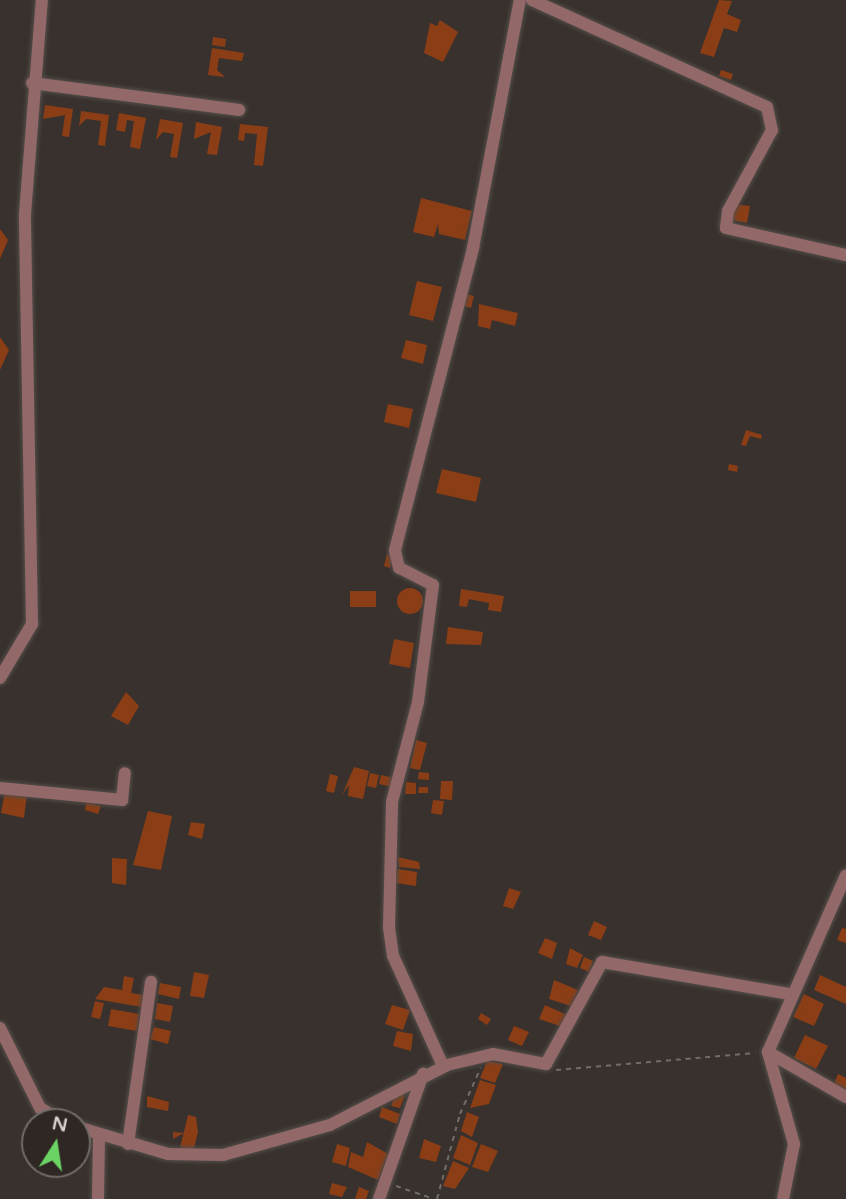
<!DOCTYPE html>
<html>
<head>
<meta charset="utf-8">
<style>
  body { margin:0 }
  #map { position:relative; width:846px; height:1199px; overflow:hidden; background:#38312d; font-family:"Varela Round",sans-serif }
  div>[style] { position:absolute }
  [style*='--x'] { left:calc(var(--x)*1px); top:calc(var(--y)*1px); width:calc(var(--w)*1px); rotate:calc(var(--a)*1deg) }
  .building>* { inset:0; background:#8b3e16 }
  .round { border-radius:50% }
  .path>* { height:2px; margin-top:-1px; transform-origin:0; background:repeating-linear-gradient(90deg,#726c68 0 5px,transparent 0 10px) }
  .roads { filter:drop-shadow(0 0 2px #544e4a) drop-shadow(0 0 2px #544e4a) }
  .minor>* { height:12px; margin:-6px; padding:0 6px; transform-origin:6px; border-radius:6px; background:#926968 }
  span { translate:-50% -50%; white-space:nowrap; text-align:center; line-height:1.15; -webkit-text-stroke:6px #2e2723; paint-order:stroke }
  .north { position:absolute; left:21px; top:1108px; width:70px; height:70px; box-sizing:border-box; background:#2e2723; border:2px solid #716b67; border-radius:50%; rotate:12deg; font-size:19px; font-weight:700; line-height:28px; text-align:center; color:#d5d0ce }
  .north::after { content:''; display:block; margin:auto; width:24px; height:32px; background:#6bd363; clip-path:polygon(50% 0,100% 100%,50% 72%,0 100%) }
</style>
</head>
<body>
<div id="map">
  <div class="building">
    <i style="clip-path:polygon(719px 0,732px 1px,727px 14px,741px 20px,737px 32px,724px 28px,714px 57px,700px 53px)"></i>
    <i style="clip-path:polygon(440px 20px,458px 32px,443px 62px,424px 53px,430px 23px,437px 26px)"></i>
    <i style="clip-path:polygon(213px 37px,226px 39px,225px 47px,212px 45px)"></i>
    <i style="clip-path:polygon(212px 48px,244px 53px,242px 61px,219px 58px,217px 70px,225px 77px,208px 75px)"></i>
    <i style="clip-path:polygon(721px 70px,733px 74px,731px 80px,719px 76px)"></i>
    <i style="clip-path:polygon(45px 105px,73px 109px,69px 137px,62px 136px,65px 115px,43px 119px)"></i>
    <i style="clip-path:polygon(81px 111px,109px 115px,105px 146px,98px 145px,101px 121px,86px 119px,79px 126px)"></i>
    <i style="clip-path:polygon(119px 113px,146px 118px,140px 149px,130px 147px,134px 121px,127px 120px,125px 132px,116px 130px)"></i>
    <i style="clip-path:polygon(160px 119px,183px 123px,177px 158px,170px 157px,174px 134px,163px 132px,156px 140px)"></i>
    <i style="clip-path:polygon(196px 122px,222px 127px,217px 155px,207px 154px,211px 132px,194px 139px)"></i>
    <i style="clip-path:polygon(240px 124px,268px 127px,263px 166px,254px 165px,257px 134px,245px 133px,244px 141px,238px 140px)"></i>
    <i style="clip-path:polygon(421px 198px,472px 211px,465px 240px,439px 234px,438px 224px,434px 237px,413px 232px)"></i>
    <i style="clip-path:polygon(735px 204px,750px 206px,747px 223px,732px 220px)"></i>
    <i style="clip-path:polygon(0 229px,8px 240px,0 259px)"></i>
    <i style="clip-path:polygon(417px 281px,442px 287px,433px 321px,409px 315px)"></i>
    <i style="clip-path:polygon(467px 294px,474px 296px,471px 308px,464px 306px)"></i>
    <i style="clip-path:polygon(479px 304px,518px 313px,515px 326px,492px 320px,490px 329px,478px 326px)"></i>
    <i style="clip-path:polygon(0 337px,9px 350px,0 370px)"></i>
    <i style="clip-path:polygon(406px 340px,427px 345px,423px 364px,401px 358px)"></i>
    <i style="clip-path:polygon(388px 404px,413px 409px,409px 428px,384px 422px)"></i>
    <i style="clip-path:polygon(746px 430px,762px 435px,761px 439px,750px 436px,746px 446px,741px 445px)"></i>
    <i style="clip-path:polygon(729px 464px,738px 466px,737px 472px,728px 470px)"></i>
    <i style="clip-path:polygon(442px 469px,481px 478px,476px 502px,436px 493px)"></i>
    <i style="clip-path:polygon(387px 554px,393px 556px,390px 568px,384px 566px)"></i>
    <i class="round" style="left:397px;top:588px;width:26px;height:26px"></i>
    <i style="clip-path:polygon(461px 589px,504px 596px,501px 612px,488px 610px,489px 603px,469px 599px,467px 607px,459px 606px)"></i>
    <i style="clip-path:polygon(350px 591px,376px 591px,376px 607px,350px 607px)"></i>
    <i style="clip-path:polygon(448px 627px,483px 632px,481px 645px,446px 644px)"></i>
    <i style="clip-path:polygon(394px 639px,414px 643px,410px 668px,389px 664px)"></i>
    <i style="clip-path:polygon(126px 692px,139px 706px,128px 725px,111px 716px)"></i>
    <i style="clip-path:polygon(416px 740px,427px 743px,420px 770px,410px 768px)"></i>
    <i style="clip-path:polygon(354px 767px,369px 771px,363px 799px,348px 796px,349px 785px,342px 795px)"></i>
    <i style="clip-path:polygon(419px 772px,429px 773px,429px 780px,418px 779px)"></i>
    <i style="clip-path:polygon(370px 773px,379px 775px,376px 788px,367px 786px)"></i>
    <i style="clip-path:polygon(330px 774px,338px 776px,334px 793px,326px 791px)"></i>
    <i style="clip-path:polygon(381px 775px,394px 778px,392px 787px,379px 784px)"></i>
    <i style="clip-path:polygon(441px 781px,453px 781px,452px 800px,440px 799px)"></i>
    <i style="clip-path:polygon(406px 782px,416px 783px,416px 794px,405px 794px)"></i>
    <i style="clip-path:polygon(419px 787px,428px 787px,428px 793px,418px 793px)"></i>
    <i style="clip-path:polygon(5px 791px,27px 794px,24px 818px,1px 813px)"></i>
    <i style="clip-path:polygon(433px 800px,444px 801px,442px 815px,431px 813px)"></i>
    <i style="clip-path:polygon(86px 803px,101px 806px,98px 814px,85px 810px)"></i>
    <i style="clip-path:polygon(148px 811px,172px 816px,161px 870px,133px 865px)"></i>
    <i style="clip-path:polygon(191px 822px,205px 824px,202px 839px,188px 835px)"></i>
    <i style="clip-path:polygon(398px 857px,419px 862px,420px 869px,399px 867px)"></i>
    <i style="clip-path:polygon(112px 858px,127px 859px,126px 885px,112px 883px)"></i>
    <i style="clip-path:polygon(398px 869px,417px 872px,416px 886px,396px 883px)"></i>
    <i style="clip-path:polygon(509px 888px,521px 892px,513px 909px,503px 906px)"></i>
    <i style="clip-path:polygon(594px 921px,607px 927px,601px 940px,588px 935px)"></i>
    <i style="clip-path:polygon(842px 928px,846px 929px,846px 943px,837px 940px)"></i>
    <i style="clip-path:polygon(545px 938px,557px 943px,552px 959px,538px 953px)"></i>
    <i style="clip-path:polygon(570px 948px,583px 955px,577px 968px,566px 964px)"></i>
    <i style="clip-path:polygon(584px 957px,593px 961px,589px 972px,580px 968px)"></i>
    <i style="clip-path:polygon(194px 972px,209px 975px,204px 998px,190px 996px)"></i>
    <i style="clip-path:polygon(820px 975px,846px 987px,846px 1004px,814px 990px)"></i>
    <i style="clip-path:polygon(124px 976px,134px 978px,131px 993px,144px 995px,142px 1007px,95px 999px,104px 987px,122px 990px)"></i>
    <i style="clip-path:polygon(554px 980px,578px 990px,571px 1006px,549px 999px)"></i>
    <i style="clip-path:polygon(160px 983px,181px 987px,179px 999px,158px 994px)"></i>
    <i style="clip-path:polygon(804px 994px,824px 1004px,814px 1026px,793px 1017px)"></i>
    <i style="clip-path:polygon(95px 1001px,104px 1003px,100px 1019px,91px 1017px)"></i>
    <i style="clip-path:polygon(157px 1003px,173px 1006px,170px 1022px,155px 1019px)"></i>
    <i style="clip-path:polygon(392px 1005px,410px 1010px,403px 1030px,385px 1024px)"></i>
    <i style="clip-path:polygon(545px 1005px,567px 1015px,560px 1026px,539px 1019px)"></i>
    <i style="clip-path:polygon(111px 1009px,139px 1014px,137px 1031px,108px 1026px)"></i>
    <i style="clip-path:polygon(481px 1013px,491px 1019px,487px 1025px,478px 1019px)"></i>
    <i style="clip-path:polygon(514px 1026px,529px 1032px,522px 1046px,508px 1040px)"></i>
    <i style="clip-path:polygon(154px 1027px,171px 1031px,168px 1044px,150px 1039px)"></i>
    <i style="clip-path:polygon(397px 1031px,413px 1034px,411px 1051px,393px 1046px)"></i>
    <i style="clip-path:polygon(805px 1035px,828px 1046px,816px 1069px,794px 1058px)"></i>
    <i style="clip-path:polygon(487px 1061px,503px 1064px,495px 1083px,480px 1078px)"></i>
    <i style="clip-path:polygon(838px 1074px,846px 1078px,846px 1089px,834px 1084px)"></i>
    <i style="clip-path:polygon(480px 1080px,496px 1085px,489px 1104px,470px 1108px)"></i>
    <i style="clip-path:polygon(396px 1093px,405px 1095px,400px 1108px,391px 1106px)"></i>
    <i style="clip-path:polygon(147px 1096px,169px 1102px,168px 1111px,147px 1107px)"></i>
    <i style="clip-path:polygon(382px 1107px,400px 1114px,397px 1124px,379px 1117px)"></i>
    <i style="clip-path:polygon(467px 1112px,479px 1117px,472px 1137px,461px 1131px)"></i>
    <i style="clip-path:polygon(188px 1115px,196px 1117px,198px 1132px,192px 1156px,180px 1148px)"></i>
    <i style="clip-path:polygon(173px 1132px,184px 1133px,173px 1139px)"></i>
    <i style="clip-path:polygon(461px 1135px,478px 1143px,470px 1165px,453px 1158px)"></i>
    <i style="clip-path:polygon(424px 1139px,441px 1146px,436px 1162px,419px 1158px)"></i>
    <i style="clip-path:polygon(367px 1142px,388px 1154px,378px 1180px,348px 1167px,351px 1152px,363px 1157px)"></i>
    <i style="clip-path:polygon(337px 1144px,350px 1148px,346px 1166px,332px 1162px)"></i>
    <i style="clip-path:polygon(481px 1144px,498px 1151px,488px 1172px,472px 1167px)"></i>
    <i style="clip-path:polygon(453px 1161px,469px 1168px,455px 1189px,443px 1186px)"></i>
    <i style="clip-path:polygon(332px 1183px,347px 1187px,342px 1197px,329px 1194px)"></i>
    <i style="clip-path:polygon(359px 1187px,369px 1191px,366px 1199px,355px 1199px)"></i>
  </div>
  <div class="path">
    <i style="--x:556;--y:1070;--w:200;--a:-4.9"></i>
    <i style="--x:396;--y:1186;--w:40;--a:18.9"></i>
    <i style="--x:437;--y:1199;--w:88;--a:-74.9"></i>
    <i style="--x:460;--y:1114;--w:51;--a:-65.9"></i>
  </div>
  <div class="roads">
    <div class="minor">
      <i style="--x:532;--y:0;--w:258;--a:24.5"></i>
      <i style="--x:767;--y:107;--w:24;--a:78"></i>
      <i style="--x:772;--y:130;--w:92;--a:118.5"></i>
      <i style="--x:728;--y:211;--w:17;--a:97"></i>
      <i style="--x:726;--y:228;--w:123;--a:12.7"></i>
      <i style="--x:32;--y:83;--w:209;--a:7.4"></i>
      <i style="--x:0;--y:678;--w:63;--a:-59.3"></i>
      <i style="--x:32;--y:624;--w:410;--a:-91"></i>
      <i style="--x:25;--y:214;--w:215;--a:-85.5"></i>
      <i style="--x:0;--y:788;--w:123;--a:5.6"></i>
      <i style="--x:122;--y:800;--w:27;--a:-84"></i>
      <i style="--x:0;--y:1028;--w:89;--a:63.4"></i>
      <i style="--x:40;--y:1108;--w:27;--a:31"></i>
      <i style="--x:768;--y:1052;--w:90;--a:30"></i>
      <i style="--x:443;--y:1066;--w:121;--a:-114.4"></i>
      <i style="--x:393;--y:956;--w:29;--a:-98"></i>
      <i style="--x:389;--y:927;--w:125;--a:-88.6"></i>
      <i style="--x:392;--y:802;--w:103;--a:-75.4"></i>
      <i style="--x:418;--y:702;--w:118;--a:-82.7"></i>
      <i style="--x:433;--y:585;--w:38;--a:-153"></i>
      <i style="--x:399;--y:568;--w:18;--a:-103"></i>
      <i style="--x:395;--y:550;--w:312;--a:-75.5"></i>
      <i style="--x:473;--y:248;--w:252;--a:-79.3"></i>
      <i style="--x:77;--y:1127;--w:95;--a:16.5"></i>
      <i style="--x:168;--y:1154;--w:55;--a:1"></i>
      <i style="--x:223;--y:1155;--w:111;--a:-15.7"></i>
      <i style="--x:330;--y:1125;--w:131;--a:-27.1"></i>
      <i style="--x:447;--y:1065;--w:47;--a:-13.4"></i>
      <i style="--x:493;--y:1054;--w:54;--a:10.7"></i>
      <i style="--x:546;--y:1064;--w:116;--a:-61.2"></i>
      <i style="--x:602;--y:962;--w:191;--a:9.7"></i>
      <i style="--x:128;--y:1144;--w:164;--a:-81.9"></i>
      <i style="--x:98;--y:1199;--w:64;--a:-89.1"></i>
      <i style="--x:379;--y:1199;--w:133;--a:-70.6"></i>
      <i style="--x:783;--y:1199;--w:56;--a:-78.7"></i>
      <i style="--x:794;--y:1144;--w:96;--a:-105.8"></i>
      <i style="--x:768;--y:1052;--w:193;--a:-66.2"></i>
    </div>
  </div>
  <div class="north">N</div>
</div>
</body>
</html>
